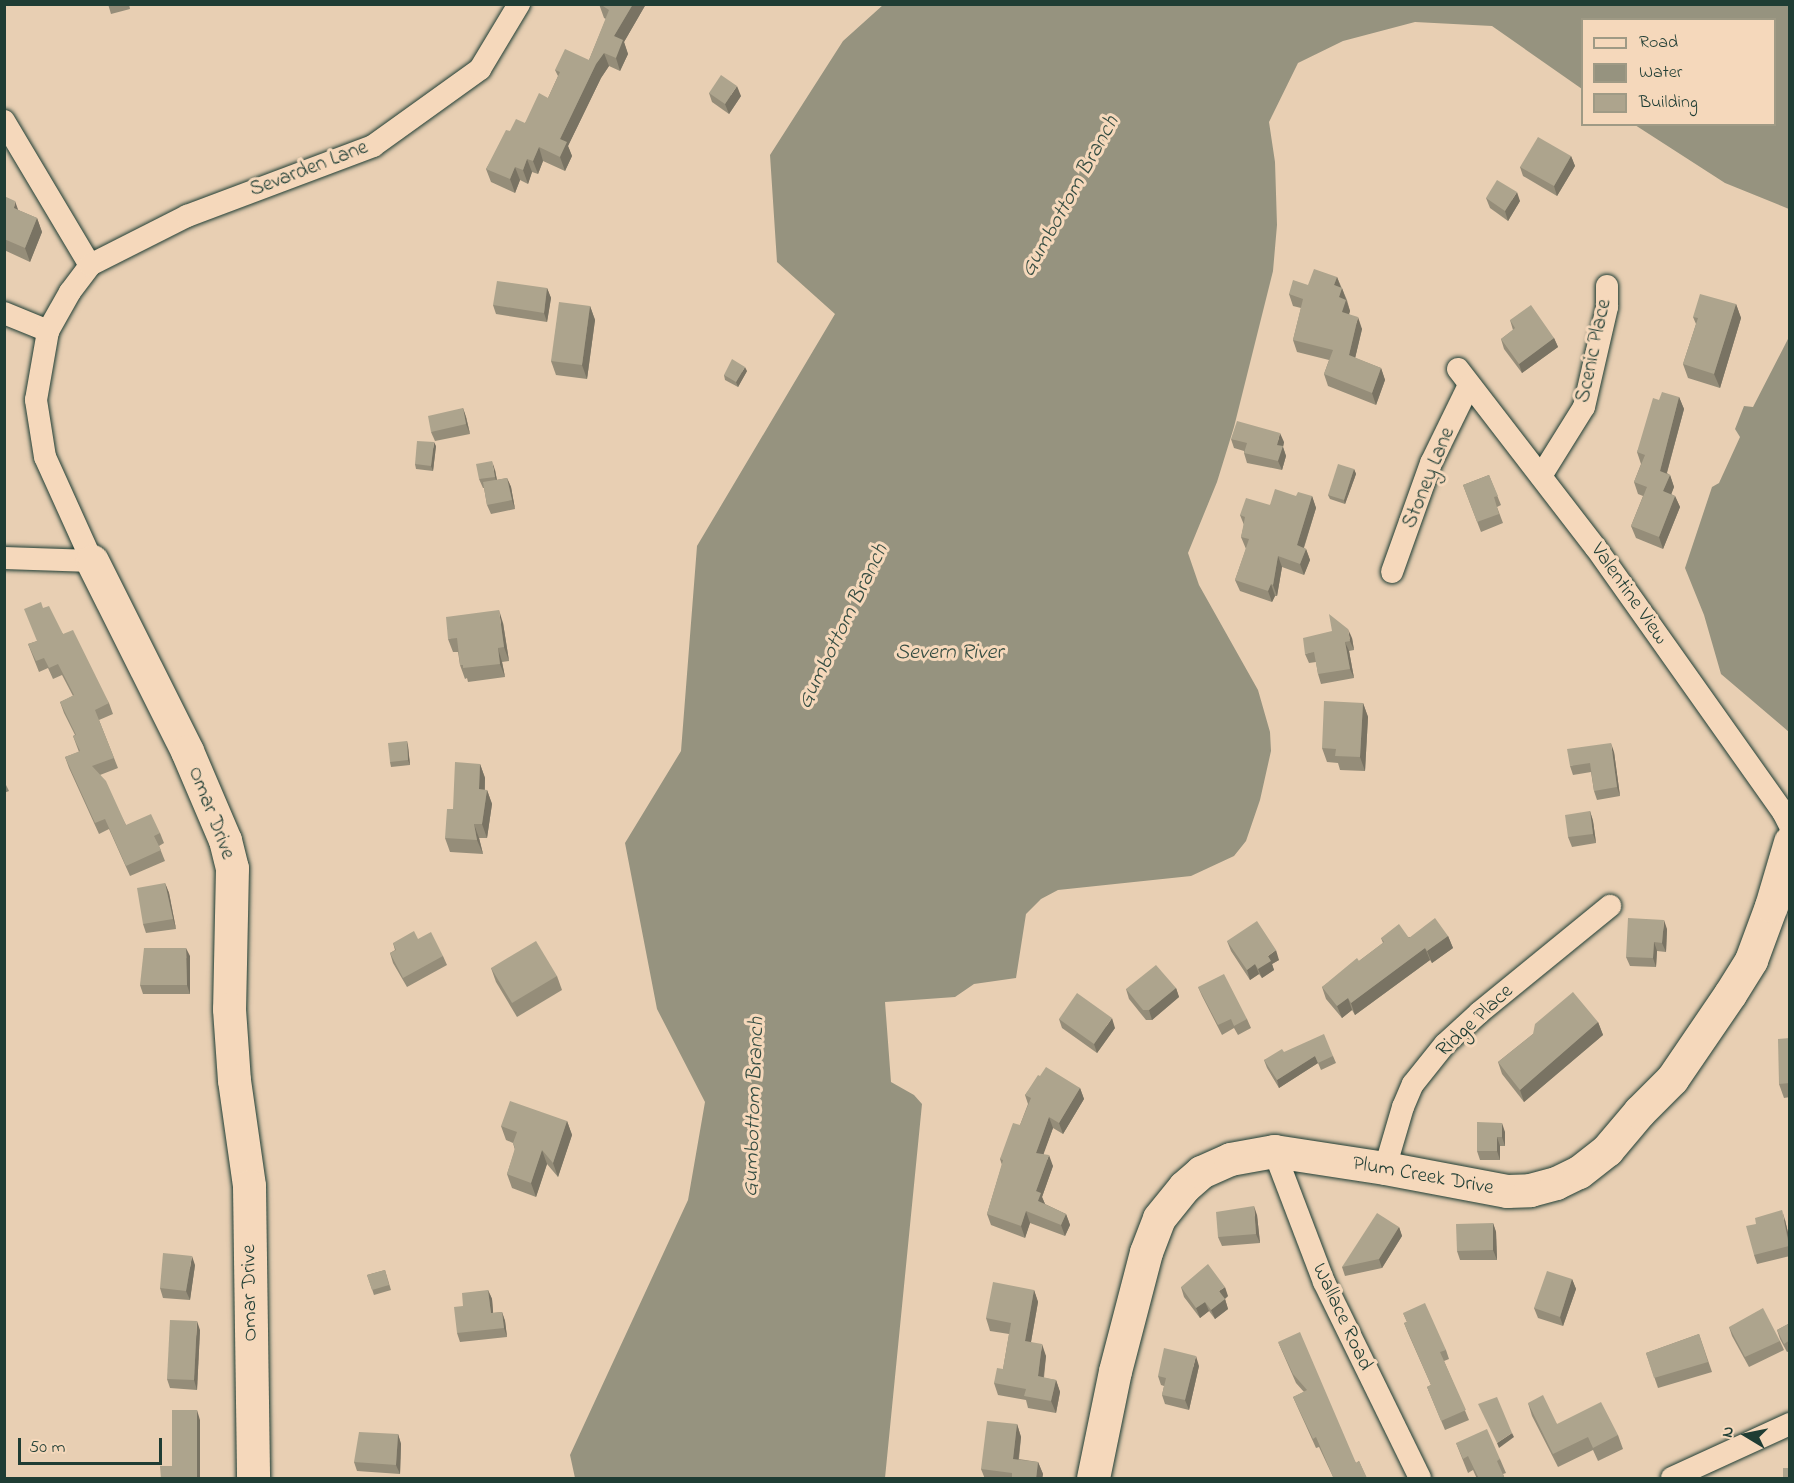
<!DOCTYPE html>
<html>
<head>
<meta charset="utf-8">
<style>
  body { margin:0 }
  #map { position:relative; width:1794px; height:1483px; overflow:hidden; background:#e8cfb3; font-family:"Indie Flower",sans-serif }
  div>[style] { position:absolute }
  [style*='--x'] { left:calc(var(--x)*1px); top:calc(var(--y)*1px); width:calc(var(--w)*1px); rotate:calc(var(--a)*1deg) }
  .water>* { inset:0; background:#96937f }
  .roads { filter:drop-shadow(0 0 2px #1f3d34) drop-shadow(0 0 2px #1f3d34) }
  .street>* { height:22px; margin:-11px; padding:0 11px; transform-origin:11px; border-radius:11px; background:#f5d8bb }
  .secondary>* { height:33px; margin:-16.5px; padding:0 16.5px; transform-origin:16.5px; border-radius:16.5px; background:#f5d8bb }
  .wall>* { inset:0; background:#958d79 }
  .shaded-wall>* { inset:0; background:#797363 }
  .building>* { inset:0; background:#ada48d }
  span { translate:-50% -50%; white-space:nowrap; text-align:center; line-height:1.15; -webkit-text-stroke:6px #f5d8bb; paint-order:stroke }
  .street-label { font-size:21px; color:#1f3d34 }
  .water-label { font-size:22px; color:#374e43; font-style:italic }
  .frame { position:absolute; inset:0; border:6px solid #1f3d34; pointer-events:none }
  .legend { position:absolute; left:1581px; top:18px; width:195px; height:108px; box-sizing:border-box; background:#f5d8bb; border:2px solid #9f9a85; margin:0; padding:8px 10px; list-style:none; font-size:18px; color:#1f3d34 }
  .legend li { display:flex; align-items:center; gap:12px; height:30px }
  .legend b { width:30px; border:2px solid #9f9a85 }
  .north { position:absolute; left:1716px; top:1405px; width:60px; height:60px; -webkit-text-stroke:4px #f5d8bb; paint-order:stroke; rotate:280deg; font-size:16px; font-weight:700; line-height:24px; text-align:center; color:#1f3d34 }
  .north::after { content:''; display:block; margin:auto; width:21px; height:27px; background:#1f3d34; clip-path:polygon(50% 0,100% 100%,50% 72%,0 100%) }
  .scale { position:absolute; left:18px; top:1438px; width:144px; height:27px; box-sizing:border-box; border:3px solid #1f3d34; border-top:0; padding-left:8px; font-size:18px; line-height:21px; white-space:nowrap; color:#1f3d34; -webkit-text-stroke:4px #f5d8bb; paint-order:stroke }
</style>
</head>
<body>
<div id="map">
  <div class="water">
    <i style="clip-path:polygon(883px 5px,1789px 5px,1789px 209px,1725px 183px,1635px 125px,1774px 124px,1774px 20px,1582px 20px,1582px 89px,1492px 26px,1415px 22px,1343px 41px,1298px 63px,1269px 122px,1275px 162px,1277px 225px,1273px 271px,1234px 427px,1217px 482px,1188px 553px,1199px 585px,1258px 690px,1270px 732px,1271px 751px,1260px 800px,1246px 841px,1234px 856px,1191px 876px,1058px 890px,1041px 899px,1026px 914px,1016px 978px,974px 984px,955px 997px,885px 1002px,891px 1082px,914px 1095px,922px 1104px,885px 1478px,575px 1478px,570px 1455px,688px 1200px,705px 1102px,657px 1009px,625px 843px,681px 751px,697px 546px,835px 314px,777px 262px,770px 155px,843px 41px)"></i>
    <i style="clip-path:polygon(1789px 337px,1790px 732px,1789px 732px,1721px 674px,1704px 615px,1685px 568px,1712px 487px,1719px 483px,1740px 437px,1735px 429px,1744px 406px,1753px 407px)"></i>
  </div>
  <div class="roads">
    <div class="street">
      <i style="--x:4;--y:121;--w:168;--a:59.2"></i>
      <i style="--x:4;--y:313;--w:48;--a:22.2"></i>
      <i style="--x:1458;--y:369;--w:226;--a:52.4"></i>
      <i style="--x:1596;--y:548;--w:324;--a:54.7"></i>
      <i style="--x:1783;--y:812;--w:16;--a:63"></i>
      <i style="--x:1541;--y:476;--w:81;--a:-58.1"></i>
      <i style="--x:1584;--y:407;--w:103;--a:-77"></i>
      <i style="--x:1607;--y:307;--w:21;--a:-90"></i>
      <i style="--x:4;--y:558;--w:88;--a:2"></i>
      <i style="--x:92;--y:561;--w:114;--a:-114.3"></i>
      <i style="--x:45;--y:457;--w:58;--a:-99"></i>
      <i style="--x:36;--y:400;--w:70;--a:-80.1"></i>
      <i style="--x:48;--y:331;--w:45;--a:-60.6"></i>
      <i style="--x:70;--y:292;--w:34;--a:-53"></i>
      <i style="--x:90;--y:265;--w:109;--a:-26.8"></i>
      <i style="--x:187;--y:216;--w:199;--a:-20.6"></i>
      <i style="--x:373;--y:146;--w:132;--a:-35.7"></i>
      <i style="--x:480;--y:69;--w:76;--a:-59"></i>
      <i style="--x:1392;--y:572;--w:116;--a:-70.3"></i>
      <i style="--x:1431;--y:463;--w:87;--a:-64"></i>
      <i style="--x:1274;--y:1151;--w:140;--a:69.1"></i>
      <i style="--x:1324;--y:1282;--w:218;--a:63.9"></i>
      <i style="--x:1385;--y:1168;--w:64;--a:-73.6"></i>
      <i style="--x:1403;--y:1107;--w:25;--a:-67"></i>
      <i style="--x:1413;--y:1084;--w:51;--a:-51.3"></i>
      <i style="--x:1445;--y:1044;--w:47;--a:-42.4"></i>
      <i style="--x:1480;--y:1012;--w:168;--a:-39.2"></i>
      <i style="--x:1672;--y:1478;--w:130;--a:-24.6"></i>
    </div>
    <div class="secondary">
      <i style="--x:92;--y:561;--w:212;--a:63.4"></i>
      <i style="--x:187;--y:751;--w:97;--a:66.9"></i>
      <i style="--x:225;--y:840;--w:29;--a:76"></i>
      <i style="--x:232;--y:868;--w:141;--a:91.2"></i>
      <i style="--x:229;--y:1009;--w:71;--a:86"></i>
      <i style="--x:234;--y:1080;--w:107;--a:81.9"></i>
      <i style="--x:249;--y:1186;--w:292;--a:89.2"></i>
      <i style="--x:1093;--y:1478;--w:109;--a:-78.4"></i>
      <i style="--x:1115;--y:1371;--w:123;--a:-75.4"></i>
      <i style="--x:1146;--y:1252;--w:36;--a:-69"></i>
      <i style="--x:1159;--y:1218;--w:40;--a:-51"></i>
      <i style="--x:1184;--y:1187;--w:23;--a:-41"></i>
      <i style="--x:1201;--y:1172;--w:32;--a:-24"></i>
      <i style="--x:1230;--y:1159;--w:45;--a:-10.3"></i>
      <i style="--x:1274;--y:1151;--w:112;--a:8.7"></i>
      <i style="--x:1385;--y:1168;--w:124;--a:10.7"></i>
      <i style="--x:1507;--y:1191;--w:23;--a:-2"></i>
      <i style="--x:1530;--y:1190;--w:27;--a:-15"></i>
      <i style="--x:1556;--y:1183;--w:25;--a:-26"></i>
      <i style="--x:1579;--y:1172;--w:36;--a:-38"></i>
      <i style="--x:1607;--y:1150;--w:50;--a:-49.9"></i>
      <i style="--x:1639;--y:1112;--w:47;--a:-45"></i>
      <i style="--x:1672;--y:1079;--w:103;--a:-55.7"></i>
      <i style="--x:1730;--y:994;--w:40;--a:-58"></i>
      <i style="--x:1751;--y:960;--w:58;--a:-69.7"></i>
      <i style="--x:1771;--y:906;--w:67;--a:-73.5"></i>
    </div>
  </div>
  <div class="wall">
    <i style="clip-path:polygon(108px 4px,129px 4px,130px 9px,111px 14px)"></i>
    <i style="clip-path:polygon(599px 4px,646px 4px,624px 42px,628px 54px,620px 71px,609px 66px,601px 78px,568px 146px,572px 156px,565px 171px,543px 161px,538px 174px,532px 172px,528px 184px,520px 180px,515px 193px,491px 182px,486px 169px,510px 131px,525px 123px,548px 98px,558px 76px,555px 70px,589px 60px,606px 19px,604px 18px)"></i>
    <i style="clip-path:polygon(709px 93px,741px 96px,729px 114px,712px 102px)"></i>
    <i style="clip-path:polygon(1571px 156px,1575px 166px,1557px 196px,1523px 176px,1520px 167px)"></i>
    <i style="clip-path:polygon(4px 196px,18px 210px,37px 218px,42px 232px,30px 262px,4px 250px)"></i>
    <i style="clip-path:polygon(1486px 198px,1520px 201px,1508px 221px,1490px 208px)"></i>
    <i style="clip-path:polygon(1337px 277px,1347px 300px,1350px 311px,1349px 314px,1362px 329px,1355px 358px,1381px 368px,1385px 380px,1376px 405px,1328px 386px,1324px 374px,1329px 360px,1297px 352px,1293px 340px,1301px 308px,1293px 306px,1289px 294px,1308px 285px)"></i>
    <i style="clip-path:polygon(547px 288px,551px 298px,547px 322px,496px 314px,493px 305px)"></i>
    <i style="clip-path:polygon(1736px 304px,1741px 318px,1720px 388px,1688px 378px,1683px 364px,1696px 324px,1693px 317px)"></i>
    <i style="clip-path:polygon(590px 306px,595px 320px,587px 379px,556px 375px,551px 361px)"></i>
    <i style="clip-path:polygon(1510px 320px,1554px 338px,1558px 347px,1522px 373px,1504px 349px,1501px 339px,1513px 330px)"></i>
    <i style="clip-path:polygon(747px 371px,738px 387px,725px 380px,724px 375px)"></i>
    <i style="clip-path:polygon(1679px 397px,1684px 409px,1667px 473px,1670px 475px,1674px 487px,1671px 494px,1675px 496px,1680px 507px,1663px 549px,1636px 538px,1631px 526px,1643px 496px,1638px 494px,1634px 482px,1641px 464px,1637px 452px,1659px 400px)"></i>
    <i style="clip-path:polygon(463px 408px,466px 417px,470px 434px,435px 441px,431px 432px)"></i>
    <i style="clip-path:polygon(1231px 439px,1284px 442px,1283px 447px,1286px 456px,1282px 470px,1247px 463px,1244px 453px,1244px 451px,1234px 448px)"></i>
    <i style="clip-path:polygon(436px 446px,433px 471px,416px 469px,415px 464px)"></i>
    <i style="clip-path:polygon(1354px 469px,1356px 474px,1345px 504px,1330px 499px,1328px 495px)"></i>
    <i style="clip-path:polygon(495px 470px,497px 480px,507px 478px,511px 487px,515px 509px,491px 514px,487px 505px,484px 488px,483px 488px,479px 479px)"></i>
    <i style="clip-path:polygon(1489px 475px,1501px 505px,1497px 507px,1503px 523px,1481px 532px,1463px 485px)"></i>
    <i style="clip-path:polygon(1296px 496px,1312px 496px,1316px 508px,1304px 548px,1306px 549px,1310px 560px,1304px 575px,1282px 567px,1277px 596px,1275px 596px,1272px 602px,1240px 591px,1235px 580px,1246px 549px,1241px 537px,1244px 525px,1240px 515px)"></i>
    <i style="clip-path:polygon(43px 608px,63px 634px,109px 703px,113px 714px,99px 720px,118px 768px,100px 775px,126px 825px,160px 833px,164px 843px,159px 846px,165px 861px,130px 876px,109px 829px,99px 834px,69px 768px,65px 757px,79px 752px,73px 736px,75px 735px,64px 713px,60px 702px,73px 696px,62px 675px,53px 679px,48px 668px,39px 672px,28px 644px,37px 641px)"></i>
    <i style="clip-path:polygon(503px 623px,509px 661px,502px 662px,505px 677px,468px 682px,467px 678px,465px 679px,460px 665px,458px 652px,453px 652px,448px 639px)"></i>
    <i style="clip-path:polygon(1352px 638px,1354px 650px,1349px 651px,1354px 678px,1321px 684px,1318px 674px,1316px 662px,1309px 663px,1305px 654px)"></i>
    <i style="clip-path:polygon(1363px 703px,1368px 717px,1365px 771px,1340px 770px,1338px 763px,1327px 762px,1322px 748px)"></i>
    <i style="clip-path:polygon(407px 741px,408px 746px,410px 765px,391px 767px,390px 762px)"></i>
    <i style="clip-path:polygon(1614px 752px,1620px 796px,1597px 800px,1594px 791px,1591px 772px,1573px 775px,1570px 766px)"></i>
    <i style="clip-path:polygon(480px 764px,485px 778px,485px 790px,487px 790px,492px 804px,487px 838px,479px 838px,483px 854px,450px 852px,445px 838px)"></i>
    <i style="clip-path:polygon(4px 781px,9px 791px,4px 793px)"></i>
    <i style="clip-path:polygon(1590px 811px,1593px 821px,1596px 843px,1572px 847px,1568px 837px)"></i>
    <i style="clip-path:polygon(165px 883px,169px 893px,176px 929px,146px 933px,143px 924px)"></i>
    <i style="clip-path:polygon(1667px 929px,1666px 952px,1657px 951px,1656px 967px,1630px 966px,1626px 957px)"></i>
    <i style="clip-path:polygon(1448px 936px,1453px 948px,1432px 963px,1430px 960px,1355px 1015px,1352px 1010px,1342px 1018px,1326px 999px,1322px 987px,1359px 961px,1383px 943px,1381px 938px)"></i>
    <i style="clip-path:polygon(1227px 941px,1279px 960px,1272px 964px,1274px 970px,1262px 978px,1259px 974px,1250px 980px,1231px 951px)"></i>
    <i style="clip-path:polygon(393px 943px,443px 956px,447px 965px,407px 987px,393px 963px,390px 953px,395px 950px)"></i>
    <i style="clip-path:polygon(190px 956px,190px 994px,143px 994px,140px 985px)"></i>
    <i style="clip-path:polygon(491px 968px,557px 976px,562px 990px,517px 1017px,496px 982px)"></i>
    <i style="clip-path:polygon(1198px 987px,1247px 1019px,1251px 1028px,1238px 1035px,1234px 1028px,1222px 1035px,1202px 996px)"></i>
    <i style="clip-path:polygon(1176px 988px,1179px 997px,1152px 1020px,1146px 1020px,1129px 999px,1126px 989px)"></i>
    <i style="clip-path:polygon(1059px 1019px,1115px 1028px,1097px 1053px,1062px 1028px)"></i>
    <i style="clip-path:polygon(1598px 1022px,1603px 1035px,1524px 1102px,1502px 1074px,1498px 1062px,1533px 1034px)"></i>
    <i style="clip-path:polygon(1790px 1038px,1790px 1097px,1784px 1098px,1779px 1084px)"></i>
    <i style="clip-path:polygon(1284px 1052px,1333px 1056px,1336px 1063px,1321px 1070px,1318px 1063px,1279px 1088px,1267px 1068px,1264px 1060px)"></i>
    <i style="clip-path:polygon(1040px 1076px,1080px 1088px,1084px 1099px,1063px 1134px,1053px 1128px,1043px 1154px,1053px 1166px,1042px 1197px,1045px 1204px,1066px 1214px,1070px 1225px,1065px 1236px,1030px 1223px,1025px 1238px,991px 1225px,987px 1214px,1002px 1165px,1000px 1159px,1020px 1125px,1028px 1104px,1025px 1095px)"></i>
    <i style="clip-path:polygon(567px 1121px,572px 1135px,558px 1177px,547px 1164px,536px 1197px,512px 1188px,507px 1174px,515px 1150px,513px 1143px,506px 1140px,501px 1126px)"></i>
    <i style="clip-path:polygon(1477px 1122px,1505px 1132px,1505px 1146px,1500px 1146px,1500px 1160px,1480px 1160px,1477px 1151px)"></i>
    <i style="clip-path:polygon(1257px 1215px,1260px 1243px,1222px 1246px,1218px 1237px)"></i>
    <i style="clip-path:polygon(1785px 1220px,1790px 1241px,1790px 1256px,1757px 1264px,1754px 1255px,1756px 1224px)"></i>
    <i style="clip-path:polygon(1493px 1223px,1496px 1232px,1497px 1260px,1460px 1260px,1457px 1251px)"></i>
    <i style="clip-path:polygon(1399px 1227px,1402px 1236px,1382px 1268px,1345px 1276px,1342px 1267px)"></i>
    <i style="clip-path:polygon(195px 1265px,190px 1300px,163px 1298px,160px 1288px)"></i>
    <i style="clip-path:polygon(385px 1270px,391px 1290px,374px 1295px,367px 1275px)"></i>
    <i style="clip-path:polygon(1572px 1279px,1576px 1289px,1563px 1326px,1538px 1318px,1534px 1308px)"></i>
    <i style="clip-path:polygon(1181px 1287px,1228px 1296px,1225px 1299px,1228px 1309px,1215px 1319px,1209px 1311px,1200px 1318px,1184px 1297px)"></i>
    <i style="clip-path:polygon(488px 1290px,492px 1299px,493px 1313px,502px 1312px,505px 1321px,507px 1337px,460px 1342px,457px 1333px,463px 1306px)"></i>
    <i style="clip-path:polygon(1034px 1290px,1038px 1302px,1031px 1342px,1046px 1356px,1044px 1378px,1056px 1380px,1060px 1392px,1056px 1413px,1028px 1408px,1026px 1400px,998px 1395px,994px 1383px,1003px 1369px,1009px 1334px,990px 1331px,986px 1318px)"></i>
    <i style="clip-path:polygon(1403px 1313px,1446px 1350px,1449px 1359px,1444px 1361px,1469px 1420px,1445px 1430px,1427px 1387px,1431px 1385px,1408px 1333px,1404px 1323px,1407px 1322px)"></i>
    <i style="clip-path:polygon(1790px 1323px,1790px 1351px,1787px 1352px,1780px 1339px,1777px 1330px)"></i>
    <i style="clip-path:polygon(1729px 1327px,1780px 1341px,1784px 1350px,1749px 1367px,1732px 1336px)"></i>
    <i style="clip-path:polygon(200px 1330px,197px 1390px,170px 1388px,167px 1379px)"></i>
    <i style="clip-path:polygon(1699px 1334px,1712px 1372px,1658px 1388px,1646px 1353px)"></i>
    <i style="clip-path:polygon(1278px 1342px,1356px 1463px,1359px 1461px,1367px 1479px,1334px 1479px,1319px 1447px,1316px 1448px,1297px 1406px,1293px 1397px,1304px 1392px,1296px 1383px)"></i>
    <i style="clip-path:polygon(1199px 1366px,1189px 1410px,1165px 1404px,1162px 1395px,1164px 1386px,1161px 1385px,1158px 1376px)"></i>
    <i style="clip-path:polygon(1528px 1403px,1557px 1424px,1618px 1435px,1623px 1449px,1598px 1461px,1593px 1450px,1558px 1467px,1532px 1416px)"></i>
    <i style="clip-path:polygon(1017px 1424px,1021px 1437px,1019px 1459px,1038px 1462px,1043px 1474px,1042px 1479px,985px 1479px,981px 1469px)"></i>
    <i style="clip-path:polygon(398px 1434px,401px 1444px,400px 1474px,357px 1471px,354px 1462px)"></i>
    <i style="clip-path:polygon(1456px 1443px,1500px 1459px,1506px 1473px,1503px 1474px,1505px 1479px,1477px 1479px,1473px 1470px,1468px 1473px)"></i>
  </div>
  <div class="shaded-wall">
    <i style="clip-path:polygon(633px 4px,646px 4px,624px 42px,628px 54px,620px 71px,616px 58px,614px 36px)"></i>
    <i style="clip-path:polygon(604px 53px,609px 66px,601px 78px,568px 146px,572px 156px,565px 171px,560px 157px,560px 139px,596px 64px)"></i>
    <i style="clip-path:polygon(737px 86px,741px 96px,729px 114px,725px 104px)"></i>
    <i style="clip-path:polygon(539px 147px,543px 161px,538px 174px,533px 161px)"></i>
    <i style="clip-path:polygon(1571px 156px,1575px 166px,1557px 196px,1554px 186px)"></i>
    <i style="clip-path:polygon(527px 159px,532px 172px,528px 184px,523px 170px)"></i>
    <i style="clip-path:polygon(515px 167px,520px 180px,515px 193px,510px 179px)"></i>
    <i style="clip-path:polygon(1517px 192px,1520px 201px,1508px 221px,1505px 211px)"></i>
    <i style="clip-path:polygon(15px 201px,20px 215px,14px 208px)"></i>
    <i style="clip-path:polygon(37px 218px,42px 232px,30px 262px,25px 248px)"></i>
    <i style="clip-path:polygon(1337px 277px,1341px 288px,1334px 285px)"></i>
    <i style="clip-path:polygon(547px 288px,551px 298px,547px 322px,544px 313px)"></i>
    <i style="clip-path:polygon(1342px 288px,1350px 311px,1346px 324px,1342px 312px,1339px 297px)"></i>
    <i style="clip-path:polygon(1736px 304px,1741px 318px,1720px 388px,1714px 374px)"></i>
    <i style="clip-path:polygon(590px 306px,595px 320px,587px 379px,582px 365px)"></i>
    <i style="clip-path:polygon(1358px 317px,1362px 329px,1353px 367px,1349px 355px)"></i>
    <i style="clip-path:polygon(1554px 338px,1558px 347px,1522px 373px,1519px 364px)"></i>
    <i style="clip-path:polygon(745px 367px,747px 371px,738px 387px,736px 382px)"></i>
    <i style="clip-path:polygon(1381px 368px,1385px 380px,1376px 405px,1372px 393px)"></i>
    <i style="clip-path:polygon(1679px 397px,1684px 409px,1664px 483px,1660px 471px)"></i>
    <i style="clip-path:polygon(463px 408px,466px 417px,470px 434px,466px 424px)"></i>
    <i style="clip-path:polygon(1280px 433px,1284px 442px,1283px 447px,1286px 456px,1282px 470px,1278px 461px,1277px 445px)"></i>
    <i style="clip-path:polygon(434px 442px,436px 446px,433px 471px,431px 466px)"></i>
    <i style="clip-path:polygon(492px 461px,495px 470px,498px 486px,495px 477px)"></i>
    <i style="clip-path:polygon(1354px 469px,1356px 474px,1345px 504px,1344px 500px)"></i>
    <i style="clip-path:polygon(1670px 475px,1674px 487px,1668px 503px,1663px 491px)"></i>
    <i style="clip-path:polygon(507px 478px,511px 487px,515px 509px,512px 500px)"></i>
    <i style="clip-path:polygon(1312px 496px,1316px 508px,1301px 556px,1297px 545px)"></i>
    <i style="clip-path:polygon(1675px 496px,1680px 507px,1663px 549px,1659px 537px)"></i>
    <i style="clip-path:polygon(1306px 549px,1310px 560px,1304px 575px,1300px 564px)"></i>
    <i style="clip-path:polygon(1278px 556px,1282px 567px,1277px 596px,1273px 585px)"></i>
    <i style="clip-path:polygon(1271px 584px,1275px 596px,1272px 602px,1268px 591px)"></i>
    <i style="clip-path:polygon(499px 610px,503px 623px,509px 661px,504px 647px)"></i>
    <i style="clip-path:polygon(1348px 629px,1352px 638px,1354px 650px,1350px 641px)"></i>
    <i style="clip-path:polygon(1345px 642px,1349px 651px,1354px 678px,1350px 669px)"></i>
    <i style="clip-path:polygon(498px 648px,502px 662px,505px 677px,500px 664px)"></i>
    <i style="clip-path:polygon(1363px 703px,1368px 717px,1365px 771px,1360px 757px)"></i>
    <i style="clip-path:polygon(407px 741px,408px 746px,410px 765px,408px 760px)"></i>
    <i style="clip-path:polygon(1611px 743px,1614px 752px,1620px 796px,1617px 787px)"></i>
    <i style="clip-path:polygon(480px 764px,485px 778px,484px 803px,479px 789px)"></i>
    <i style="clip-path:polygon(487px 790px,492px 804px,487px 838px,482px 824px)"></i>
    <i style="clip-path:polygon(1590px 811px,1593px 821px,1596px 843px,1593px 834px)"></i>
    <i style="clip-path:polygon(474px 824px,479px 838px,483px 854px,477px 840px)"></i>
    <i style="clip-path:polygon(165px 883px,169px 893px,176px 929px,173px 919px)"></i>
    <i style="clip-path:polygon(1664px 920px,1667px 929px,1666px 952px,1662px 943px)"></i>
    <i style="clip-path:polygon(1448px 936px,1453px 948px,1432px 963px,1427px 951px)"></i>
    <i style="clip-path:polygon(1654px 942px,1657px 951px,1656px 967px,1653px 958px)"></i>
    <i style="clip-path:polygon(186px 948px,190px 956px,190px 994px,187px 985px)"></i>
    <i style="clip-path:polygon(1425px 948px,1430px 960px,1355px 1015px,1351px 1003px)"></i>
    <i style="clip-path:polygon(1276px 950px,1279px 960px,1272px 964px,1274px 970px,1262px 978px,1258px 969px,1268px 956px)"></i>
    <i style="clip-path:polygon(1255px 964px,1259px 974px,1250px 980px,1247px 970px)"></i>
    <i style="clip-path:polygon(1176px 988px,1179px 997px,1152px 1020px,1149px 1010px)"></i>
    <i style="clip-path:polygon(1348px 998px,1352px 1010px,1342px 1018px,1337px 1006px)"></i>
    <i style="clip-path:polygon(1112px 1018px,1115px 1028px,1097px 1053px,1094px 1044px)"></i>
    <i style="clip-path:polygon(1598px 1022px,1603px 1035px,1524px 1102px,1520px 1090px)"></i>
    <i style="clip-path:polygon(1315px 1056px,1318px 1063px,1279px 1088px,1277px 1080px)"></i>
    <i style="clip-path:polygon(1080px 1088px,1084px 1099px,1063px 1134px,1059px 1123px)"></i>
    <i style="clip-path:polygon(1049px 1117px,1053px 1128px,1040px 1164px,1036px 1153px)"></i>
    <i style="clip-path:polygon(567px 1121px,572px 1135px,558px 1177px,553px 1163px)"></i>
    <i style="clip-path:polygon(1502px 1123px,1505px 1132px,1505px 1146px,1502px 1137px)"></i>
    <i style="clip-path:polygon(1497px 1137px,1500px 1146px,1500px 1160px,1497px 1151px)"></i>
    <i style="clip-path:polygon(542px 1150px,547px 1164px,536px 1197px,531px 1183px)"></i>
    <i style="clip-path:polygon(1049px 1155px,1053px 1166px,1042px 1197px,1045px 1204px,1038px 1201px,1036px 1191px)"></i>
    <i style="clip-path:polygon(1254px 1206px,1257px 1215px,1260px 1243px,1256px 1234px)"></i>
    <i style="clip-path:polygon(1782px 1210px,1785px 1220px,1790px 1241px,1790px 1247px)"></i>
    <i style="clip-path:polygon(1026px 1211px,1030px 1223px,1025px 1238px,1021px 1226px)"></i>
    <i style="clip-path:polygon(1066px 1214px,1070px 1225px,1065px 1236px,1061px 1225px)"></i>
    <i style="clip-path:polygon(1493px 1223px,1496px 1232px,1497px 1260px,1493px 1250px)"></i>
    <i style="clip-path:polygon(1399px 1227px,1402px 1236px,1382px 1268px,1379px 1259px)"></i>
    <i style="clip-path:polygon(192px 1256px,195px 1265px,190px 1300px,186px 1291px)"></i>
    <i style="clip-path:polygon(1572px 1279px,1576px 1289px,1563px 1326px,1560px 1317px)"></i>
    <i style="clip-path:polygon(1225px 1287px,1228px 1296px,1222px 1301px,1219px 1291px)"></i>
    <i style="clip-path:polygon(488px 1290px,492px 1299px,494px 1323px,491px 1313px)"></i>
    <i style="clip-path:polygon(1034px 1290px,1038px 1302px,1029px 1353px,1025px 1341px)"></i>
    <i style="clip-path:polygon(1225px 1299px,1228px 1309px,1215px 1319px,1211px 1310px)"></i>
    <i style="clip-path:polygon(1205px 1302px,1209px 1311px,1200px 1318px,1196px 1308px)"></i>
    <i style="clip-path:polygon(502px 1312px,505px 1321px,507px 1337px,504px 1328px)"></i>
    <i style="clip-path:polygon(197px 1321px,200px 1330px,197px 1390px,194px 1380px)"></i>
    <i style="clip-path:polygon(1042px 1344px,1046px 1356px,1042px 1389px,1038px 1376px)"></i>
    <i style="clip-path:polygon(1196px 1356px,1199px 1366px,1189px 1410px,1185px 1400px)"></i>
    <i style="clip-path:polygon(1056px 1380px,1060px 1392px,1056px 1413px,1051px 1401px)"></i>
    <i style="clip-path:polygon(197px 1410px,200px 1420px,200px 1479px,197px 1479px)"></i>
    <i style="clip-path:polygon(1017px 1424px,1021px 1437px,1017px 1471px,1013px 1459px)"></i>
    <i style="clip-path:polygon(1512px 1433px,1514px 1437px,1499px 1448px,1497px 1443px)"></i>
    <i style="clip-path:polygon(398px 1434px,401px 1444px,400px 1474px,396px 1465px)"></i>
    <i style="clip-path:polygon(1038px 1462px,1043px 1474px,1042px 1479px,1036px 1479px)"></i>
  </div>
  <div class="building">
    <i style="clip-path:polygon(600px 4px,633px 4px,614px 36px,623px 40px,616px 58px,604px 53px,596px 64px,560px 139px,567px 142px,560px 157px,539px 147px,533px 161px,527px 159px,523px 170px,515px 167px,510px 179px,486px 169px,506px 130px,510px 131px,516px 119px,525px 123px,539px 93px,548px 98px,560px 72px,555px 70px,565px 49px,589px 60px,609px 10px)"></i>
    <i style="clip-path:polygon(721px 75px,737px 86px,725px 104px,709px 93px)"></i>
    <i style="clip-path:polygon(1538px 137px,1571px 156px,1554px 186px,1520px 167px)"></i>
    <i style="clip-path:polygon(1497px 180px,1517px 192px,1505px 211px,1486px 198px)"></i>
    <i style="clip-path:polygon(4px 196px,15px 201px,14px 208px,37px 218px,25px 248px,4px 239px)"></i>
    <i style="clip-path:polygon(1314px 269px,1337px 277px,1334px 285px,1342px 288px,1339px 297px,1346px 300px,1342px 312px,1358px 317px,1349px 355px,1381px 368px,1372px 393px,1324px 374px,1333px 350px,1293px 340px,1303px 299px,1289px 294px,1293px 280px,1308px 285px)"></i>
    <i style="clip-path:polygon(497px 281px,547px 288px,544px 313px,493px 305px)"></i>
    <i style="clip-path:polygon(1700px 294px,1736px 304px,1714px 374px,1683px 364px,1698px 318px,1693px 317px)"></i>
    <i style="clip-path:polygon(559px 302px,590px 306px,582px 365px,551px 361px)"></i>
    <i style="clip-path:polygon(1531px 305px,1554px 338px,1519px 364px,1501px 339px,1515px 328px,1510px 320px)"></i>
    <i style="clip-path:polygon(732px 359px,745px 367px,736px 382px,724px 375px)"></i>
    <i style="clip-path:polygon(1662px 392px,1679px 397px,1660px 471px,1670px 475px,1663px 491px,1675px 496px,1659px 537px,1631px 526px,1647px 487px,1634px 482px,1645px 455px,1637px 452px,1653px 398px,1659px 400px)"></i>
    <i style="clip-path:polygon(463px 408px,466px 424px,431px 432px,428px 416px)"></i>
    <i style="clip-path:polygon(1237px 421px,1280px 433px,1277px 445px,1283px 446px,1278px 461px,1244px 453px,1247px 443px,1231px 439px)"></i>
    <i style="clip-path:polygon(417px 441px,434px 442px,431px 466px,415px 464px)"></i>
    <i style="clip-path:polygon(492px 461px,495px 477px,479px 479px,476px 464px)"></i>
    <i style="clip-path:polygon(1338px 464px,1354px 469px,1344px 500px,1328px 495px)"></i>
    <i style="clip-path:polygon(1489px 475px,1498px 496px,1494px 497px,1499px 514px,1477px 522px,1463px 485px)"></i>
    <i style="clip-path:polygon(507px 478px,512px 500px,487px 505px,483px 482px)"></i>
    <i style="clip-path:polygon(1275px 489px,1296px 496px,1298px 492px,1312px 496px,1297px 545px,1306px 549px,1300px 564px,1278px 556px,1273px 585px,1271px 584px,1268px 591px,1235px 580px,1249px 539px,1241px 537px,1245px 517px,1240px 515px,1246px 498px,1270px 505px)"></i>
    <i style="clip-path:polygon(41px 602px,43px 608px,49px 606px,63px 634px,73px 630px,109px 703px,95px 710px,114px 758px,92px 766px,106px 781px,126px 825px,151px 814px,160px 833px,154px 836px,161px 850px,126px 866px,105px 819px,95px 823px,65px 757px,80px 751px,73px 736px,76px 735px,60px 702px,74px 695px,58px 664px,49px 668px,44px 658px,36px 661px,28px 644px,37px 641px,24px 609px)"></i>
    <i style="clip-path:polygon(499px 610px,504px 647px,498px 648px,500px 664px,463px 668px,463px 665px,460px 665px,457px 638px,448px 639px,446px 617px)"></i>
    <i style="clip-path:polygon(1329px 614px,1348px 629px,1350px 641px,1345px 642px,1350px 669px,1318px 674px,1314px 652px,1305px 654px,1303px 638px,1332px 631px)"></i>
    <i style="clip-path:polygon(1324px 701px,1363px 703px,1360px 757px,1335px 756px,1336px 749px,1322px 748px)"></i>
    <i style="clip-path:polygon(407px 741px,408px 760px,390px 762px,388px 743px)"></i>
    <i style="clip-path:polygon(1611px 743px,1617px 787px,1594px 791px,1590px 763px,1570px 766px,1567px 749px)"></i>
    <i style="clip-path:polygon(455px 762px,480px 764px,479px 789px,487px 790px,482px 824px,474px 824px,477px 840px,445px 838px,447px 809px,453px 809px)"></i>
    <i style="clip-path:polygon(1590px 811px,1593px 834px,1568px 837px,1565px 815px)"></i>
    <i style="clip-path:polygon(165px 883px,173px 919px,143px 924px,137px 888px)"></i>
    <i style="clip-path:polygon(1435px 918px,1448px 936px,1427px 951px,1425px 948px,1351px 1003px,1348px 998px,1337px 1006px,1322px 987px,1357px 958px,1359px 961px,1384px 942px,1381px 938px,1399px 924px,1409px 938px)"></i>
    <i style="clip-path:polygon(1628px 918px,1664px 920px,1662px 943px,1654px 942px,1653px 958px,1626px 957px)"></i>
    <i style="clip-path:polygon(1257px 921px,1276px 950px,1268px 956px,1271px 961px,1258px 969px,1255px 964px,1247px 970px,1227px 941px)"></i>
    <i style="clip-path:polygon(414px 931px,418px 939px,431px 932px,443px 956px,403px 978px,390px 953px,396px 950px,393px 943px)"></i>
    <i style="clip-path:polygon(536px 941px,557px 976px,512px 1003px,491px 968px)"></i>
    <i style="clip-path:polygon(144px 948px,186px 948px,187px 985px,140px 985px)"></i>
    <i style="clip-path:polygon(1156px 965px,1176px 988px,1149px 1010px,1143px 1010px,1126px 989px)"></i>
    <i style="clip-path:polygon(1224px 974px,1247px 1019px,1234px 1026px,1231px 1019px,1218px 1025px,1198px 987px)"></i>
    <i style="clip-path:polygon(1573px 992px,1598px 1022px,1520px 1090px,1498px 1062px,1533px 1034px,1535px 1024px)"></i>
    <i style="clip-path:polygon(1077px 993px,1112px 1018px,1094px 1044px,1059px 1019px)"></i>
    <i style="clip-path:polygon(1324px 1034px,1333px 1056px,1318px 1063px,1315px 1056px,1277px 1080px,1264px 1060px,1282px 1049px,1284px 1052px)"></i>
    <i style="clip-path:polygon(1790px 1038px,1790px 1083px,1779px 1084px,1778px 1039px)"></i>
    <i style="clip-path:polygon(1046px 1067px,1080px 1088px,1059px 1123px,1049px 1117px,1036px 1153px,1049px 1155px,1036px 1191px,1041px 1193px,1038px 1201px,1066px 1214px,1061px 1225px,1026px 1211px,1021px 1226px,987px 1214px,1003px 1160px,1000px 1159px,1013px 1123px,1020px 1125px,1031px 1098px,1025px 1095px,1038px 1075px,1040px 1076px)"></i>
    <i style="clip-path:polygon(510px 1101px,567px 1121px,553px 1163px,542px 1150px,531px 1183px,507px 1174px,515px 1148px,513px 1143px,517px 1132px,501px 1126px)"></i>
    <i style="clip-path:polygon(1477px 1122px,1502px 1123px,1502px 1137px,1497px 1137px,1497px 1151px,1477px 1151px)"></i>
    <i style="clip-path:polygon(1254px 1206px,1256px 1234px,1218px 1237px,1216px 1212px)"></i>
    <i style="clip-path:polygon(1782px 1210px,1789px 1246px,1754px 1255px,1746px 1226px,1756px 1224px,1755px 1218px)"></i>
    <i style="clip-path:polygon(1377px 1213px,1399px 1227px,1379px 1259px,1342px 1267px)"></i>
    <i style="clip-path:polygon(1493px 1223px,1493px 1250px,1457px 1251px,1456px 1224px)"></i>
    <i style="clip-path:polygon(163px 1253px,192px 1256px,186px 1291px,160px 1288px)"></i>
    <i style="clip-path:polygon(1208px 1264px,1225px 1287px,1219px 1291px,1225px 1299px,1211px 1310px,1205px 1302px,1196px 1308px,1181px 1287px)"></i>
    <i style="clip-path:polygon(385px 1270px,389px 1285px,372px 1290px,367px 1275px)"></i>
    <i style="clip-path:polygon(1547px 1271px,1572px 1279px,1560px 1317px,1534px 1308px)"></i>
    <i style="clip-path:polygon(993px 1282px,1034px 1290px,1025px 1341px,1042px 1344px,1038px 1376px,1056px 1380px,1051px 1401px,1024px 1396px,1026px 1389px,994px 1383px,997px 1368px,1003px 1369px,1011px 1323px,986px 1318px)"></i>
    <i style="clip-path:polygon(488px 1290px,491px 1313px,502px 1312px,504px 1328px,457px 1333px,454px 1307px,463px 1306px,462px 1293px)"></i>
    <i style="clip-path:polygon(1425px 1303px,1446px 1350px,1440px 1352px,1466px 1410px,1441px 1421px,1427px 1387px,1431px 1385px,1404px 1323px,1407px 1322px,1403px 1313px)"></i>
    <i style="clip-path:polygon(1763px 1308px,1780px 1341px,1745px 1357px,1729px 1327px)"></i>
    <i style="clip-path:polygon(170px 1320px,197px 1321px,194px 1380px,167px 1379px)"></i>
    <i style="clip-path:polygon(1790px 1323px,1790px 1340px,1784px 1344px,1777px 1330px)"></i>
    <i style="clip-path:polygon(1300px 1332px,1356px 1463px,1359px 1461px,1367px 1478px,1334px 1479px,1316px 1437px,1313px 1439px,1293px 1397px,1307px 1390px,1293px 1374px,1278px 1342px)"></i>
    <i style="clip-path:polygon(1699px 1334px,1708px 1362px,1654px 1378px,1646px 1353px)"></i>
    <i style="clip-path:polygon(1164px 1348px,1196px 1356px,1185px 1400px,1162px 1395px,1166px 1378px,1158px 1376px)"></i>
    <i style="clip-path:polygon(1543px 1395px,1557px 1424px,1601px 1402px,1618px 1435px,1593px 1448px,1588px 1437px,1553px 1454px,1528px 1403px)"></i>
    <i style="clip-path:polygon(1497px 1397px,1512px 1433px,1497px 1443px,1478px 1404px)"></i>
    <i style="clip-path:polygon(172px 1410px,197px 1410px,197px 1479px,161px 1479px,160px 1466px,172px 1466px)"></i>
    <i style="clip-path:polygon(987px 1421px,1017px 1424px,1013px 1459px,1038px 1462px,1036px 1479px,1012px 1479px,1012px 1473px,981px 1469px)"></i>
    <i style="clip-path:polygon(1487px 1429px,1500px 1459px,1497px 1461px,1505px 1479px,1479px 1479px,1468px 1456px,1463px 1459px,1456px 1443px)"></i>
    <i style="clip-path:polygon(359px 1432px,398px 1434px,396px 1465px,354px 1462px)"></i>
    <i style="clip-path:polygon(1783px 1468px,1790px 1468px,1790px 1479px,1783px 1479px)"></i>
  </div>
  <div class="street-label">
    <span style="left:309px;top:169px;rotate:-21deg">Sevarden Lane</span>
    <span style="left:1594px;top:351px;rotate:-78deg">Scenic Place</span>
    <span style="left:1429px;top:478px;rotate:-68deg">Stoney Lane</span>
    <span style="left:1629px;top:594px;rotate:55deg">Valentine View</span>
    <span style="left:211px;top:813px;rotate:69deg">Omar Drive</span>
    <span style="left:1475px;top:1021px;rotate:-43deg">Ridge Place</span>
    <span style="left:1423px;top:1176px;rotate:10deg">Plum Creek Drive</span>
    <span style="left:250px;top:1293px;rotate:-91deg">Omar Drive</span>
    <span style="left:1342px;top:1317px;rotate:65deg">Wallace Road</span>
  </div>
  <div class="water-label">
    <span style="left:1071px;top:197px;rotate:-61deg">Gumbottom Branch</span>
    <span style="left:844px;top:627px;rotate:-64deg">Gumbottom Branch</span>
    <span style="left:949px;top:654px">Severn River</span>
    <span style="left:755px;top:1107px;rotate:-88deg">Gumbottom Branch</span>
  </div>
  <div class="frame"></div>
  <ul class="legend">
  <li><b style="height:8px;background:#f5d8bb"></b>Road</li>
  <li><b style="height:16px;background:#96937f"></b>Water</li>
  <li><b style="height:16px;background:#ada48d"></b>Building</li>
  </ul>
  <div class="north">N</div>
  <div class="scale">50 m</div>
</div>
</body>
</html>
